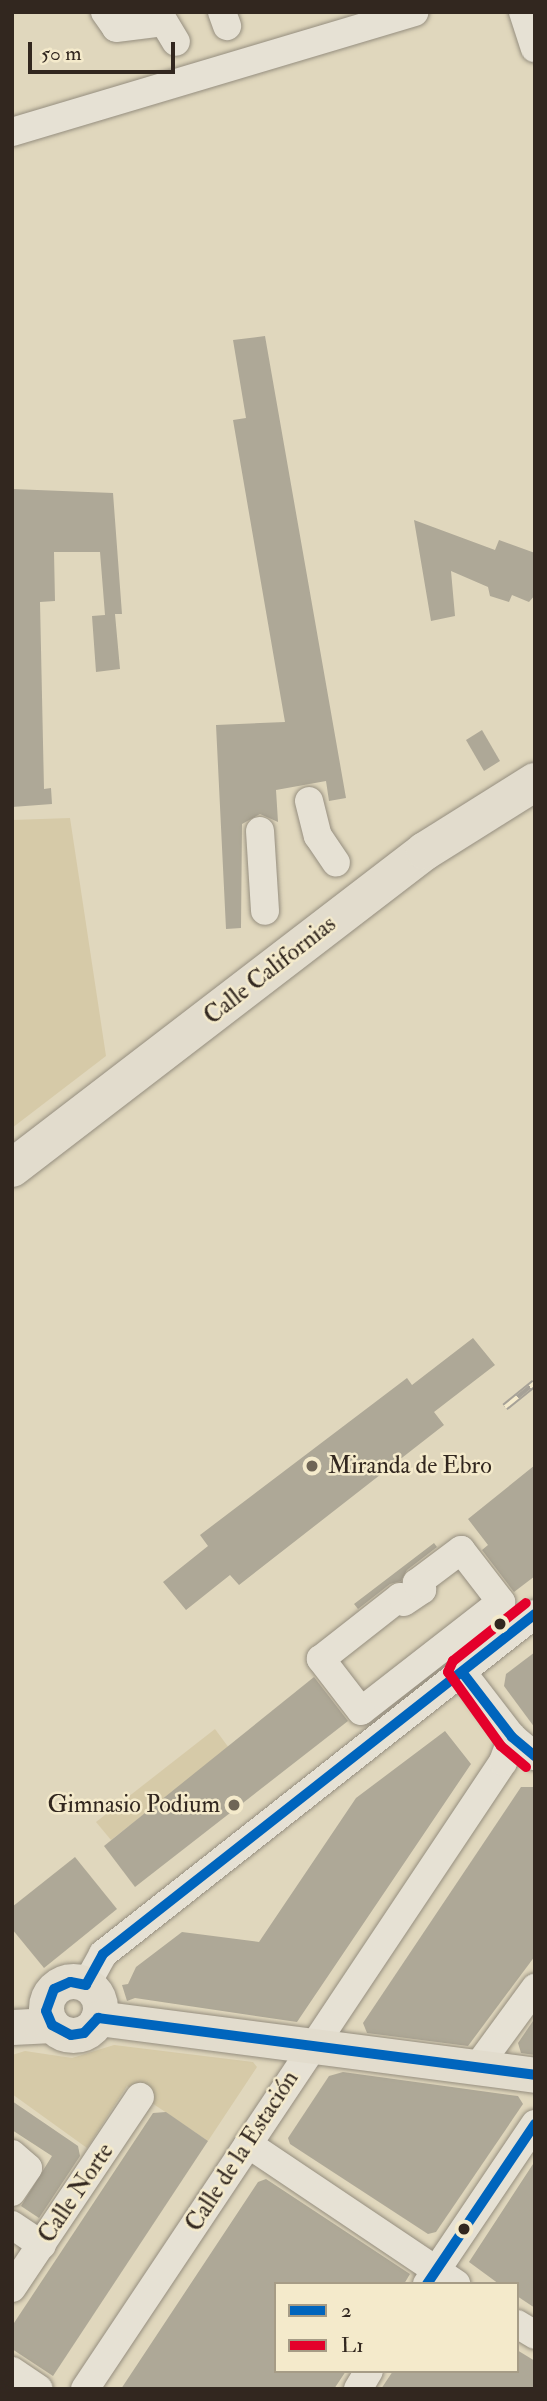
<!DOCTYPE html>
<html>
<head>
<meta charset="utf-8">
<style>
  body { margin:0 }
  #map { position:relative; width:547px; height:2401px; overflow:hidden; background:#e0d7bd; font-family:"IM FELL Double Pica",serif }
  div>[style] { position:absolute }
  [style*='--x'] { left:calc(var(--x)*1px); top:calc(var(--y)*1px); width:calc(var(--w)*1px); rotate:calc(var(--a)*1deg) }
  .green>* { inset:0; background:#d6caa8 }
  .building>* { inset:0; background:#aea897 }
  .roads { filter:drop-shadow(0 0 2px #958e7f) drop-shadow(0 0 2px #958e7f) }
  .minor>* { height:28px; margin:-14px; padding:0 14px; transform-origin:14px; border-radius:14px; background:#e6e1d4 }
  .major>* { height:35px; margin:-17.5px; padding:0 17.5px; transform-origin:17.5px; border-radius:17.5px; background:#e2dccd }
  .major>.ring { margin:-17.5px; padding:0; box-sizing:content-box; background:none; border:35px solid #e2dccd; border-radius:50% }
  .highway>* { height:38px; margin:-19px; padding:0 19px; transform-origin:19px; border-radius:19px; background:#e2dccd }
  .rail>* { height:8px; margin-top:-4px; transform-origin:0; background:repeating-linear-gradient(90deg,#f4eacb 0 16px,#a6a197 0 32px); box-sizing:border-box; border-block:2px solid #a6a197 }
  .bus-1>* { height:10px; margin:-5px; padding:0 5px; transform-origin:5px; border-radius:5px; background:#0065bd }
  .bus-2>* { height:10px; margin:-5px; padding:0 5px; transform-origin:5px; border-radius:5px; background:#e4002b }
  .dots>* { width:19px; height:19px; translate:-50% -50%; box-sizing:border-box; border:4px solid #f4eacb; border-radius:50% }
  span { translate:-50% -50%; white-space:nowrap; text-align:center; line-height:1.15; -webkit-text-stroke:5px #f4eacb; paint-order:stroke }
  .street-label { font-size:24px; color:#32271f }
  .poi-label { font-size:24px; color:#32271f }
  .left { translate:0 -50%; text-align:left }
  .right { translate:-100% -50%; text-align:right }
  .frame { position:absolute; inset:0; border:14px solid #32271f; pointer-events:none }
  .legend { position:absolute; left:274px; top:2282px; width:245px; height:91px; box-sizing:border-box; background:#f4eacb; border:2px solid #a69c86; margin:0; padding:9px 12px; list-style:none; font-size:21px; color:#32271f }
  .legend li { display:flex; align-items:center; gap:14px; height:35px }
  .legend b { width:35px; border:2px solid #a69c86 }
  .scale { position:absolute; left:28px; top:42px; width:147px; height:32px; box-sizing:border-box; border:4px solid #32271f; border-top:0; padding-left:9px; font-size:21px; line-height:24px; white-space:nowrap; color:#32271f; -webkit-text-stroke:5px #f4eacb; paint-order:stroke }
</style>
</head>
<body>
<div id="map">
  <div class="green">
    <i style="clip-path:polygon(70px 818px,106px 1056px,12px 1128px,12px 820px)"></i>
    <i style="clip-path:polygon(215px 1729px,229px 1748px,111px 1840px,96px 1822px)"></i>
    <i style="clip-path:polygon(114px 2045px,253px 2062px,257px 2067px,208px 2141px,127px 2086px,87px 2148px,12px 2094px,12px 2055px,25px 2051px,72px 2058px)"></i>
  </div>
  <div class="building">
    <i style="clip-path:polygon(265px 336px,346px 798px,329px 801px,326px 781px,276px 790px,278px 822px,260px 814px,242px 824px,241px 928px,226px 929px,216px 725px,285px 722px,233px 420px,246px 418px,233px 340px)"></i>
    <i style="clip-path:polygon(12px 489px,113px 493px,122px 614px,115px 614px,120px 669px,96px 672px,92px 616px,105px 615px,100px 552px,54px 552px,55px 601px,40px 602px,44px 789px,51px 788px,52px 804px,12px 807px)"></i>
    <i style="clip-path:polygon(414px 520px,495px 550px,499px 540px,535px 553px,535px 595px,529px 602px,512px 595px,509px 602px,490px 596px,488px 587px,451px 571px,455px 616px,431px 621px)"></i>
    <i style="clip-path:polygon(482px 730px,500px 761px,484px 771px,466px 740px)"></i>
    <i style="clip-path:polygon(473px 1338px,495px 1365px,434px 1412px,444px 1425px,239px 1585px,230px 1575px,186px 1610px,163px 1582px,208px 1546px,200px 1535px,407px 1378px,412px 1385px)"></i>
    <i style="clip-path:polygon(535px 1465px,535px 1576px,514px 1592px,482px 1550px,488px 1545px,468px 1519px)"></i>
    <i style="clip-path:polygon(434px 1543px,437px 1547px,407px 1570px,401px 1581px,390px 1584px,358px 1609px,354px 1604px)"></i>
    <i style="clip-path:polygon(535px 1652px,535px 1728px,504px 1686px,506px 1674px)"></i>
    <i style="clip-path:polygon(314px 1677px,348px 1721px,135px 1887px,104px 1846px)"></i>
    <i style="clip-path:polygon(445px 1731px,471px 1764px,297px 2022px,135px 1998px,127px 2001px,122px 1985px,128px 1984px,136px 1967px,182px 1932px,259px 1942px,356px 1798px)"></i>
    <i style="clip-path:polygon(521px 1787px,535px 1787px,535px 1956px,468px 2046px,367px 2033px,363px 2023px)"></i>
    <i style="clip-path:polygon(75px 1857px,117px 1909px,44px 1968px,12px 1929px,12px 1907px)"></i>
    <i style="clip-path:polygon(535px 2018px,535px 2055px,521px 2053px,518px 2043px)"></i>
    <i style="clip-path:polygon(343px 2072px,518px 2096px,523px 2104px,436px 2232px,428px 2234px,290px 2144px,288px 2138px,329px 2076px)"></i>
    <i style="clip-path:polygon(12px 2101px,78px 2146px,80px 2156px,39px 2218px,21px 2206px,52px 2156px,12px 2130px)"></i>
    <i style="clip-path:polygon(166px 2112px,208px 2141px,53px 2376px,12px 2349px,12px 2326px,153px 2113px)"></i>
    <i style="clip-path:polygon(535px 2161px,535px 2308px,517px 2296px,517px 2284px,499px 2284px,469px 2262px)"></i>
    <i style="clip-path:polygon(266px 2179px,410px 2274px,404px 2284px,276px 2284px,276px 2371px,346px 2371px,334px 2389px,121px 2389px,258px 2182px)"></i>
    <i style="clip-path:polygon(517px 2350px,535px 2361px,535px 2389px,381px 2389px,393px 2371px,517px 2371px)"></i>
  </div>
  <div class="roads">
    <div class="minor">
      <i style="--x:105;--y:12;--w:19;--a:55"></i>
      <i style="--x:116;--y:28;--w:48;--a:-7.1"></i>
      <i style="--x:164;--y:22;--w:23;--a:59"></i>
      <i style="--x:222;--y:12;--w:15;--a:70"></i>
      <i style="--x:523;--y:12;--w:38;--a:72"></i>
      <i style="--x:12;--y:132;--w:420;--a:-16.6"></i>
      <i style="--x:309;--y:801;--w:36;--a:76"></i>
      <i style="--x:318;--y:836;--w:32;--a:56"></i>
      <i style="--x:260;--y:831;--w:80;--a:86.4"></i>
      <i style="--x:461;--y:1550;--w:66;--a:52.4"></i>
      <i style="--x:501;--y:1602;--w:177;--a:142.1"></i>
      <i style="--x:361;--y:1711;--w:66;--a:-127.6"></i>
      <i style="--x:321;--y:1659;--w:100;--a:-38.1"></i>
      <i style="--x:400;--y:1597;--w:6;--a:51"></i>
      <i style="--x:404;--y:1602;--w:22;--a:-34"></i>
      <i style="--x:422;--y:1590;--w:9;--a:-126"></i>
      <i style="--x:417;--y:1583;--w:55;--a:-36.9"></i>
      <i style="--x:462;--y:1672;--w:82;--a:52.4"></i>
      <i style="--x:512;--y:1737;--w:30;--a:40"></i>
      <i style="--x:86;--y:1985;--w:35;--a:-61"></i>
      <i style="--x:103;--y:1954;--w:550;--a:-38.2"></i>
      <i style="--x:478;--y:2066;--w:97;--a:-53.8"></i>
      <i style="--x:248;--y:2144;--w:251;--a:33.9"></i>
      <i style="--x:12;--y:2154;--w:21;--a:41"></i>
      <i style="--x:28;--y:2168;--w:29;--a:124"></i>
      <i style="--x:12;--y:2225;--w:36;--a:34"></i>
      <i style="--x:427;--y:2284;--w:193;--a:-56"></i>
      <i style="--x:12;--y:2288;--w:230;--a:-56.2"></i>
      <i style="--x:517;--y:2324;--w:21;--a:31"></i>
      <i style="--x:12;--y:2371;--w:32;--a:34"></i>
      <i style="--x:85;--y:2389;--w:754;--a:-56.31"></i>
      <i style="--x:503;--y:1762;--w:27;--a:-70"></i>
      <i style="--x:358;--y:2389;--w:21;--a:-59"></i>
    </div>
    <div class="major">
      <i class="ring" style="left:46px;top:1981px;width:19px;height:19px"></i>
      <i style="--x:98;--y:2018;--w:441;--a:7.4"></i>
      <i style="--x:12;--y:2027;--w:40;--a:-2.9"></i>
    </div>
    <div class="highway">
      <i style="--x:12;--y:1168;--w:521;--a:-37.51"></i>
      <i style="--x:425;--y:851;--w:130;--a:-32.1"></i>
    </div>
  </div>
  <div class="rail">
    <i style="--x:505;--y:1407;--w:38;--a:-39"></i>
  </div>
  <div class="bus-1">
    <i style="--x:535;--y:1614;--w:550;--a:141.8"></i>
    <i style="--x:103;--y:1954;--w:35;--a:119"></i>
    <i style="--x:86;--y:1985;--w:16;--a:-169"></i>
    <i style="--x:70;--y:1982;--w:17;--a:156"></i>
    <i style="--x:54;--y:1989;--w:23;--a:110"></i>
    <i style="--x:46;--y:2011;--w:15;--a:67"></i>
    <i style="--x:52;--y:2025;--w:21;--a:28"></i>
    <i style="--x:71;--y:2035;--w:13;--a:-9"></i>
    <i style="--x:84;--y:2033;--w:21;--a:-47"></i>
    <i style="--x:98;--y:2018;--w:441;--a:7.4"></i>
    <i style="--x:462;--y:1672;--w:82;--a:52.4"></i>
    <i style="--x:512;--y:1737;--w:30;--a:40"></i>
    <i style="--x:427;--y:2284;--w:193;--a:-56"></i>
  </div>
  <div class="bus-2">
    <i style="--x:526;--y:1767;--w:33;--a:-140"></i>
    <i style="--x:501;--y:1746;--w:91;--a:-125.6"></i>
    <i style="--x:448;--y:1672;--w:12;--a:-66"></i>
    <i style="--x:453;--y:1661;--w:93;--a:-38.5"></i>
  </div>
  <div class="dots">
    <i style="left:312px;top:1466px;background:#6f6556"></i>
    <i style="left:500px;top:1624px;background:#32271f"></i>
    <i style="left:234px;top:1805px;background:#6f6556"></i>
    <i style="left:464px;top:2229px;background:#32271f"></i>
  </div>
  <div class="street-label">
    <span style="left:270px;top:970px;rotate:-38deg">Calle Californias</span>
    <span style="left:242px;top:2151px;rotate:-57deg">Calle de la Estación</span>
    <span style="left:76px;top:2193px;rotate:-56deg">Calle Norte</span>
  </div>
  <div class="poi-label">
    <span class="left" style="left:328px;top:1466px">Miranda de Ebro</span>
    <span class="right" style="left:220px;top:1805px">Gimnasio Podium</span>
  </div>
  <div class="frame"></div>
  <ul class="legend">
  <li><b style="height:9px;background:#0065bd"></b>2</li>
  <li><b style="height:9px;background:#e4002b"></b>L1</li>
  </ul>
  <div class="scale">50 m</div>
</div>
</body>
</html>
